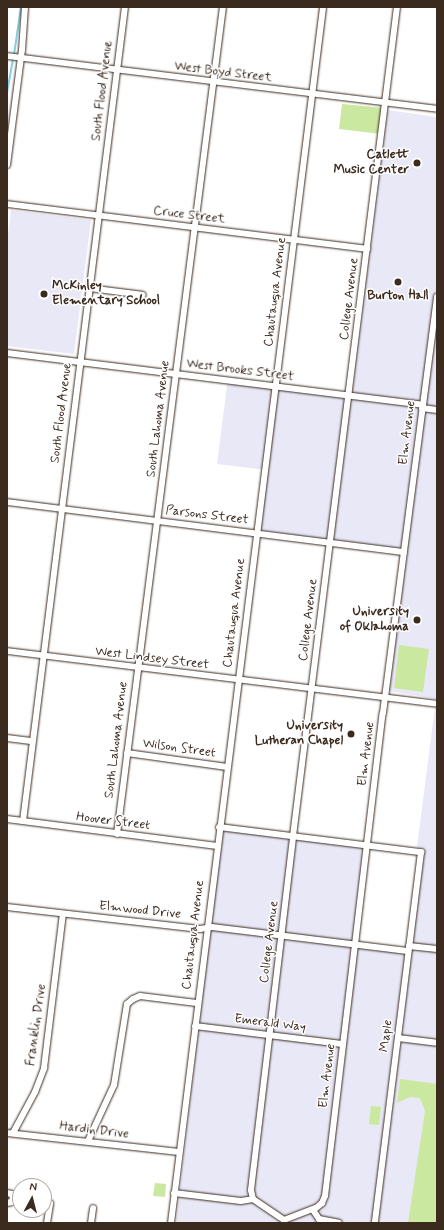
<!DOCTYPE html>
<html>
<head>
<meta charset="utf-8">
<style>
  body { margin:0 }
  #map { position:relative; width:444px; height:1230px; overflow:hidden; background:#fff; font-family:Mynerve,sans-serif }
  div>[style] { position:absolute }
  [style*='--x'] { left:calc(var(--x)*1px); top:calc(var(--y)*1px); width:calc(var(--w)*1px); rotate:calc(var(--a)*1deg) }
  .built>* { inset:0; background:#e8e8f7 }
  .green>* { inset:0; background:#cae89f }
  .stream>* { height:1.5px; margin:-0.75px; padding:0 0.75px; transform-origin:0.75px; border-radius:0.75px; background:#83d0e2 }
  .roads { filter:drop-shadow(0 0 1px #3b2a1e) drop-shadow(0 0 1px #3b2a1e) }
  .minor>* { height:6px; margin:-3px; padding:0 3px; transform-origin:3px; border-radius:3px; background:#fff }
  .dots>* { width:11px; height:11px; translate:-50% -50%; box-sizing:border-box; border:2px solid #fff; border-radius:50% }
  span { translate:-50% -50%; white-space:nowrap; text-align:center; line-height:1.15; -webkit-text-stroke:3px #fff; paint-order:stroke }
  .street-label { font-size:13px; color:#3b2a1e }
  .poi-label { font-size:13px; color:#3b2a1e; font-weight:700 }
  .right { translate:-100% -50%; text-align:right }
  .left { translate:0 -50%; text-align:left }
  .frame { position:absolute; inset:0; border:8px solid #3b2a1e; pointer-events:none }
  .north { position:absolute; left:12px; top:1178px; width:40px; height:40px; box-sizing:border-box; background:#fff; border:1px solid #b1aaa5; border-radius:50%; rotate:7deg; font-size:11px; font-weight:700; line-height:16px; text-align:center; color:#3b2a1e }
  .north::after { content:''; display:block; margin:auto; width:14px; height:18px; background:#3b2a1e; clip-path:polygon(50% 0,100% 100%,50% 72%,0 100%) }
</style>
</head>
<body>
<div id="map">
  <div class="built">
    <i style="clip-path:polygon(388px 110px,437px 117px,437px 1223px,176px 1223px,222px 829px,363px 847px,352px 946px,411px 953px,424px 853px,417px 847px,436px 699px,389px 691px,407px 550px,260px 531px,267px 470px,217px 464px,228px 378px,352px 393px)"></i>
    <i style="clip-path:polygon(11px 210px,91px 220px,74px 354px,7px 346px,7px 243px)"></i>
  </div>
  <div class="green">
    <i style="clip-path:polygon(342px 104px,383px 108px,381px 134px,339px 129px)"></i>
    <i style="clip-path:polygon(399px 645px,429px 649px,423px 692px,394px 688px)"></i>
    <i style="clip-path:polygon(400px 1079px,437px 1084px,437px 1223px,408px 1223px,425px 1111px,420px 1098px,410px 1097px,397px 1103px)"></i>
    <i style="clip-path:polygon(371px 1106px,381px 1107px,379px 1125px,369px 1124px)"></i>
    <i style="clip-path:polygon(155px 1183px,166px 1184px,165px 1197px,153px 1196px)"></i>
  </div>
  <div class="stream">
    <i style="--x:14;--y:55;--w:49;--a:-81.7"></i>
    <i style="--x:7;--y:93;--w:36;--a:-80"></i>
  </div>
  <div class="roads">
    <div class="minor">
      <i style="--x:7;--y:56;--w:433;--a:7"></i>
      <i style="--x:7;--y:165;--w:116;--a:-82.6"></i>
      <i style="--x:22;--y:50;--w:43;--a:-86"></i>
      <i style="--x:7;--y:204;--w:363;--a:7.1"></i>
      <i style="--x:89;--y:288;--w:54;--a:7.4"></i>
      <i style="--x:7;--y:353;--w:419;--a:7.1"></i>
      <i style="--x:422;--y:408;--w:15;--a:8"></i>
      <i style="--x:7;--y:502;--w:400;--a:7.2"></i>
      <i style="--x:7;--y:651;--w:433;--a:7"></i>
      <i style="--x:7;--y:738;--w:26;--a:7"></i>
      <i style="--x:127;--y:753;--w:101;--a:8"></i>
      <i style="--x:7;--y:819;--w:212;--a:7.3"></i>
      <i style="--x:23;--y:821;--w:820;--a:-82.86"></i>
      <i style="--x:219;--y:827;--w:204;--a:7.1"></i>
      <i style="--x:421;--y:852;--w:374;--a:97.1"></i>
      <i style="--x:117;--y:834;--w:834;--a:-82.7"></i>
      <i style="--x:7;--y:907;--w:194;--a:6.5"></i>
      <i style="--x:200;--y:929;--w:12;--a:-9"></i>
      <i style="--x:212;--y:927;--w:197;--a:7"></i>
      <i style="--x:409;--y:946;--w:28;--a:6"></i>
      <i style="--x:195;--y:1026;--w:148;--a:7"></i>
      <i style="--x:398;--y:1038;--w:39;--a:7"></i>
      <i style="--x:7;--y:1133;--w:173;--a:6.3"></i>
      <i style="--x:13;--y:1133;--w:47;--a:-61.8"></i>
      <i style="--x:35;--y:1092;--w:26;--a:-69"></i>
      <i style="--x:44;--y:1068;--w:155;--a:-83"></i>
      <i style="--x:88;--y:1141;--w:62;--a:-65.1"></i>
      <i style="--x:114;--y:1085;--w:82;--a:-80.9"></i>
      <i style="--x:127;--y:1004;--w:8;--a:-40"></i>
      <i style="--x:133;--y:999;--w:8;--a:-23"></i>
      <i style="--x:140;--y:996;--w:57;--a:7"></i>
      <i style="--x:7;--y:1193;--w:5;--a:11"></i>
      <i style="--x:12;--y:1194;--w:5;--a:79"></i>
      <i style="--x:13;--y:1199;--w:4;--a:124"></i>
      <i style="--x:11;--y:1202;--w:4;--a:166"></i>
      <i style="--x:174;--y:1193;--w:67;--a:6.8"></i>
      <i style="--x:241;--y:1201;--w:12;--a:-9"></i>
      <i style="--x:313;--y:1210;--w:11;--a:56"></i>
      <i style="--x:319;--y:1219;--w:20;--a:11"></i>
      <i style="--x:284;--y:1220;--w:37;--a:-146"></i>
      <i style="--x:253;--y:1199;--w:9;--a:-103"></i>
      <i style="--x:251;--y:1190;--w:356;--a:-83.2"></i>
      <i style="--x:293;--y:836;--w:835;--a:-82.85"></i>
      <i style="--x:47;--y:1223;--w:20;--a:-81"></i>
      <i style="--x:91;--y:1223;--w:15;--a:-82"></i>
      <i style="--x:171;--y:1223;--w:1225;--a:-82.87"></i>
      <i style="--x:284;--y:1223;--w:3;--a:-90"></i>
      <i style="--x:284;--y:1220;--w:34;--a:-21"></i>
      <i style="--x:316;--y:1208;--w:8;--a:-40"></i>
      <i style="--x:322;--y:1203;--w:8;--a:-67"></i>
      <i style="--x:325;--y:1196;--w:486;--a:-83.2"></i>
      <i style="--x:383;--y:713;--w:420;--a:-82.6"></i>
    </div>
  </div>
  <div class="dots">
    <i style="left:417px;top:163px;background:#3b2a1e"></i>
    <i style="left:398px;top:282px;background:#3b2a1e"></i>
    <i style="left:44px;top:294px;background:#3b2a1e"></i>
    <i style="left:417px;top:620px;background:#3b2a1e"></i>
    <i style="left:351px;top:734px;background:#3b2a1e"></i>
  </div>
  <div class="street-label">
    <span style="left:223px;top:73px;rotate:7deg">West Boyd Street</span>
    <span style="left:103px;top:91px;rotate:-83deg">South Flood Avenue</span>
    <span style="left:189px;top:216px;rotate:7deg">Cruce Street</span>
    <span style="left:276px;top:292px;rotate:-83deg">Chautauqua Avenue</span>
    <span style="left:350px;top:299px;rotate:-83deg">College Avenue</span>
    <span style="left:240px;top:371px;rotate:7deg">West Brooks Street</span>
    <span style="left:62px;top:413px;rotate:-83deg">South Flood Avenue</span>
    <span style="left:159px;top:419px;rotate:-83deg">South Lahoma Avenue</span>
    <span style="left:408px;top:433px;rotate:-83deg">Elm Avenue</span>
    <span style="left:207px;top:516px;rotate:7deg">Parsons Street</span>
    <span style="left:235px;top:613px;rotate:-83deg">Chautauqua Avenue</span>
    <span style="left:309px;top:620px;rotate:-83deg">College Avenue</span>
    <span style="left:152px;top:659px;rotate:7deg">West Lindsey Street</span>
    <span style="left:117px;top:740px;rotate:-83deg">South Lahoma Avenue</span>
    <span style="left:179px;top:749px;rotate:8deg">Wilson Street</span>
    <span style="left:367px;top:754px;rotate:-83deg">Elm Avenue</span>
    <span style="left:113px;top:822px;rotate:7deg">Hoover Street</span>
    <span style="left:140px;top:911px;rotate:6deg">Elmwood Drive</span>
    <span style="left:194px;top:935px;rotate:-83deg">Chautauqua Avenue</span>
    <span style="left:270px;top:942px;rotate:-83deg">College Avenue</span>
    <span style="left:270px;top:1024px;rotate:7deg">Emerald Way</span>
    <span style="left:37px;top:1025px;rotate:-82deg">Franklin Drive</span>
    <span style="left:387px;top:1036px;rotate:-83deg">Maple</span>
    <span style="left:328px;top:1076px;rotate:-83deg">Elm Avenue</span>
    <span style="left:94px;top:1131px;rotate:7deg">Hardin Drive</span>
  </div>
  <div class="poi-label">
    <span class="right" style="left:409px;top:163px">Catlett<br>Music Center</span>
    <span class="left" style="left:52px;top:294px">McKinley<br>Elementary School</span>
    <span style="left:398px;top:296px">Burton Hall</span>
    <span class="right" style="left:409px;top:620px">University<br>of Oklahoma</span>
    <span class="right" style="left:343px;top:734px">University<br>Lutheran Chapel</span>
  </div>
  <div class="frame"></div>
  <div class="north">N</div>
</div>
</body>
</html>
